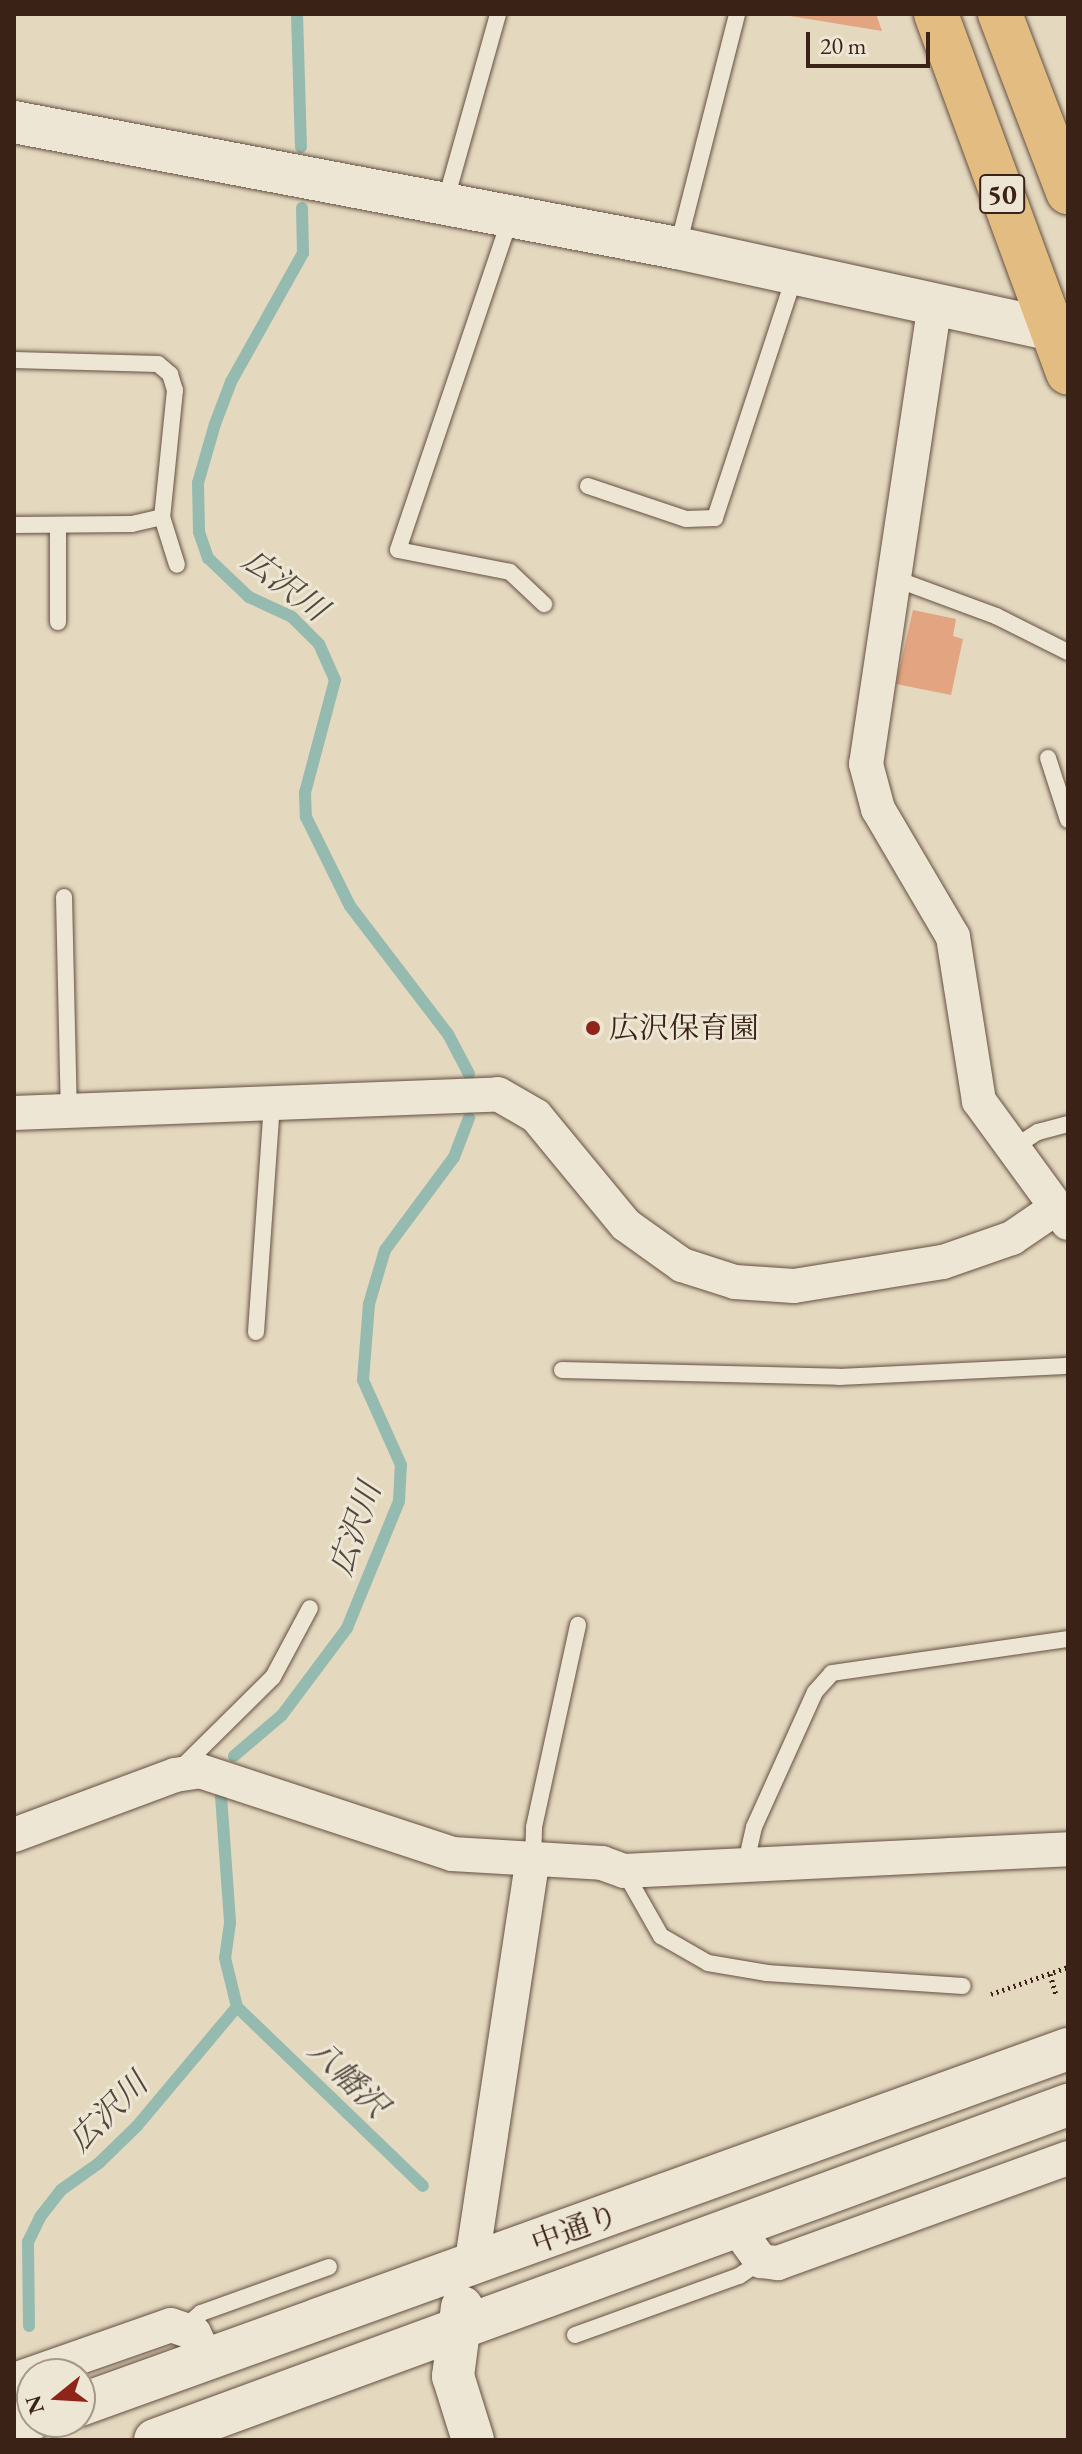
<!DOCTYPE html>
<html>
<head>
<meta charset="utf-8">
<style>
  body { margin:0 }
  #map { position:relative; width:1082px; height:2454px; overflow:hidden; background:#e4d8bf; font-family:"EB Garamond","Noto Serif JP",serif }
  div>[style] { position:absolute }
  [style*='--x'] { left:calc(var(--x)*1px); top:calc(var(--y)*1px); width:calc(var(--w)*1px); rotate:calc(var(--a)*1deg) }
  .stream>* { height:12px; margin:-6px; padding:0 6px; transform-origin:6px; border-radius:6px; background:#95bab0 }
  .building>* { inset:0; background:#e3a482 }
  .path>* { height:5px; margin-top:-2.5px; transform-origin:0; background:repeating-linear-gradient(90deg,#3b2217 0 2px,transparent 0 6px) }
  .roads { filter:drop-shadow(0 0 2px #655041) drop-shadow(0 0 2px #655041) }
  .service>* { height:16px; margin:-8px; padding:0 8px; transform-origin:8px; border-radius:8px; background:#ede6d5 }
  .minor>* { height:34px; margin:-17px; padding:0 17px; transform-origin:17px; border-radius:17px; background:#ede6d5 }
  .tertiary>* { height:42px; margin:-21px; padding:0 21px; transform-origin:21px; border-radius:21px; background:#ede6d5 }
  .trunk>* { height:44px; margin:-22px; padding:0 22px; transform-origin:22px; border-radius:22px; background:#e2bc80 }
  .dots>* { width:22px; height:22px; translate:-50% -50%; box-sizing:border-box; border:4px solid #ede6d5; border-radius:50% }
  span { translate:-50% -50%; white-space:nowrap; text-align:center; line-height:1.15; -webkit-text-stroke:6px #ede6d5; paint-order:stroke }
  .shield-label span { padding:2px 6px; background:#ede6d5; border:2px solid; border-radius:6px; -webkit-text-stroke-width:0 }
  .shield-label { font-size:28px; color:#3b2217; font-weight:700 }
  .poi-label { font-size:30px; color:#3b2217 }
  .left { translate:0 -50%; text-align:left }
  .street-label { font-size:30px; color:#3b2217 }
  .water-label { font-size:32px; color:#52483d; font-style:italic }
  .frame { position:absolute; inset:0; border:16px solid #3b2217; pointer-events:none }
  .north { position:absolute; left:16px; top:2358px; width:80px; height:80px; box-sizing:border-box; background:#ede6d5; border:2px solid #a69889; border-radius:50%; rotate:252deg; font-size:22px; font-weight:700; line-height:32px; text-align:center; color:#3b2217 }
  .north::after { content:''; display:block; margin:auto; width:28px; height:36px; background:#8f2418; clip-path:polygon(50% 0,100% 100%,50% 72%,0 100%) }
  .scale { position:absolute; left:806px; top:32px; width:124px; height:36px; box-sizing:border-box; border:4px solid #3b2217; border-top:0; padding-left:10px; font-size:24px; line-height:28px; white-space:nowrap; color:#3b2217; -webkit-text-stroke:6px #ede6d5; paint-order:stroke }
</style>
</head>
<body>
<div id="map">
  <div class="stream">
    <i style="--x:297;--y:14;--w:133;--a:88.3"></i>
    <i style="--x:302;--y:208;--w:45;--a:88.7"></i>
    <i style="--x:303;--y:253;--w:148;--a:119.2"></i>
    <i style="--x:231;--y:382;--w:45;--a:110.9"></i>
    <i style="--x:215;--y:424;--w:61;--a:106.1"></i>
    <i style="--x:198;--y:483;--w:49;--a:88.8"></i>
    <i style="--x:199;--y:532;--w:28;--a:71"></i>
    <i style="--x:208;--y:558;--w:57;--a:43.6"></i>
    <i style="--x:249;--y:597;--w:47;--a:24.9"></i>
    <i style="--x:292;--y:617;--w:38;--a:45"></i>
    <i style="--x:319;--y:644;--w:39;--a:66"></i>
    <i style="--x:335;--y:680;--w:117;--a:104.9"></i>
    <i style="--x:305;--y:793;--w:24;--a:88"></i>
    <i style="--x:306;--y:817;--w:99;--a:63.7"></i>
    <i style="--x:350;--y:906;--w:161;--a:52.6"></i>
    <i style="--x:448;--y:1034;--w:45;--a:62.3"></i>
    <i style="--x:234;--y:1756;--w:63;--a:-40.5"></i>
    <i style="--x:282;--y:1715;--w:109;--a:-53.2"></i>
    <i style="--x:347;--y:1628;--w:137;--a:-67.7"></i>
    <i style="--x:399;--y:1501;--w:36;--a:-87"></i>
    <i style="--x:401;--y:1465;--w:93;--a:-114.1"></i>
    <i style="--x:363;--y:1380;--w:76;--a:-85.5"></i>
    <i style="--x:369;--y:1304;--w:56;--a:-73.5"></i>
    <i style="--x:385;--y:1250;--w:116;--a:-53.4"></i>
    <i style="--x:454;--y:1157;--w:42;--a:-69"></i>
    <i style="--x:221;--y:1796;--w:127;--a:85.9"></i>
    <i style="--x:230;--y:1923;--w:35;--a:98"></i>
    <i style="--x:225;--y:1958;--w:50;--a:76.2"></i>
    <i style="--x:237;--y:2007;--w:258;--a:43.9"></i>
    <i style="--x:29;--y:2326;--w:84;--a:-90.7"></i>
    <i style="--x:28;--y:2242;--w:28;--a:-64"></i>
    <i style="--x:40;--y:2217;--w:34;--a:-52"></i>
    <i style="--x:61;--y:2190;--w:47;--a:-35.4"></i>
    <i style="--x:99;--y:2163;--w:53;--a:-44.2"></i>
    <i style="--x:137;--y:2126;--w:155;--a:-50"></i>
  </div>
  <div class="building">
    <i style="clip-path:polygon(790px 14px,876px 14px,882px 31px,790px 16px)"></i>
    <i style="clip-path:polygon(913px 610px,956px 619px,953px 636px,963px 639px,951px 695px,896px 684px)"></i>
  </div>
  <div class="path">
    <i style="--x:1050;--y:1974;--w:22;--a:74"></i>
    <i style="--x:991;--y:1994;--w:82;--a:-19.3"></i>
  </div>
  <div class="roads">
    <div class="service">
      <i style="--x:445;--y:203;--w:196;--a:-74.3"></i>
      <i style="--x:510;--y:219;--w:349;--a:108.7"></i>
      <i style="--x:398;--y:550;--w:114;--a:11.1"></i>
      <i style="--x:510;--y:572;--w:47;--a:43.3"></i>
      <i style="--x:678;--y:246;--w:239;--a:-75.7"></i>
      <i style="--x:14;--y:360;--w:144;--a:1.6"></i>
      <i style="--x:158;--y:364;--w:16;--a:40"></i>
      <i style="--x:170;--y:374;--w:17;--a:73"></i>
      <i style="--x:175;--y:390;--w:128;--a:95.8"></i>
      <i style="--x:162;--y:517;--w:50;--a:72.6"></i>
      <i style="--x:588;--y:486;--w:103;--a:18.6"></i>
      <i style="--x:686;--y:519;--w:29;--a:-2"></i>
      <i style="--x:715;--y:518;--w:257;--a:-71.8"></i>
      <i style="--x:14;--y:525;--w:118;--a:-0.5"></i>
      <i style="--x:132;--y:524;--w:31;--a:-13"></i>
      <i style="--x:58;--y:527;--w:95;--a:90"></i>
      <i style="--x:896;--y:579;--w:107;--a:20.3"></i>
      <i style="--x:996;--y:616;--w:80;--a:26.6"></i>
      <i style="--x:1048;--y:758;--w:65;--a:72.1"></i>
      <i style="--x:64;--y:897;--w:213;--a:88.7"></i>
      <i style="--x:1013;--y:1148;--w:30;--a:-33"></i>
      <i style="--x:1038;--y:1132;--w:31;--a:-15"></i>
      <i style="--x:256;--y:1332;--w:232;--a:-86"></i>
      <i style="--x:562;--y:1370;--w:277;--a:1.4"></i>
      <i style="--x:839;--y:1377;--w:229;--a:-2.8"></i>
      <i style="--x:181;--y:1768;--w:129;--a:-44.7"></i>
      <i style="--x:273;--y:1677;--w:78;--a:-61.8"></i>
      <i style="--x:533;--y:1859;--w:32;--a:-88"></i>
      <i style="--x:534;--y:1827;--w:207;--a:-77.7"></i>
      <i style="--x:745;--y:1867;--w:41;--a:-77.3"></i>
      <i style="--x:754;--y:1827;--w:148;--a:-65.7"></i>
      <i style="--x:815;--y:1692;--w:25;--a:-48"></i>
      <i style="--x:832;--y:1673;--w:238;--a:-8.2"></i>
      <i style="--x:624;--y:1871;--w:75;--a:60.4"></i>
      <i style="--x:661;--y:1936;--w:54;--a:29.9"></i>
      <i style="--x:708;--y:1963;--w:60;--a:9.6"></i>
      <i style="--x:767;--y:1973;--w:196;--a:3.8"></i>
      <i style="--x:186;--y:2326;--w:20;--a:-41"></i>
      <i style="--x:201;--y:2313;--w:136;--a:-19.8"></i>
      <i style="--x:575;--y:2335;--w:174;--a:-19.8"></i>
      <i style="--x:739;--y:2276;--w:27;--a:-34"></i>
    </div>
    <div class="minor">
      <i style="--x:935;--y:303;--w:466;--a:98.5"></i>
      <i style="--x:866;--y:764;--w:47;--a:75.1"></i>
      <i style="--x:878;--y:809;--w:148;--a:59.6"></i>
      <i style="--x:953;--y:937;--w:166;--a:81"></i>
      <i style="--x:979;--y:1101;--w:151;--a:53.9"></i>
      <i style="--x:14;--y:1113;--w:484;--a:-2.2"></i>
      <i style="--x:498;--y:1094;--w:44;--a:30.1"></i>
      <i style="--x:536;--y:1116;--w:141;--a:50.5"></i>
      <i style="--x:626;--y:1225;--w:69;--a:35.5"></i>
      <i style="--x:682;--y:1265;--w:56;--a:17.8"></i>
      <i style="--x:735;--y:1282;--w:59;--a:3.9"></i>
      <i style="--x:794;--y:1286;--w:151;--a:-9.2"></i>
      <i style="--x:943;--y:1262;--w:73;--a:-19.2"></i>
      <i style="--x:1012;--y:1238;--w:53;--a:-34.3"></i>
      <i style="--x:14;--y:1835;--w:172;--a:-20.4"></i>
      <i style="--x:175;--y:1775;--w:25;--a:-9"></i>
      <i style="--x:200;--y:1771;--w:265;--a:18.2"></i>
      <i style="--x:452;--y:1854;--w:150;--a:3.4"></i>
      <i style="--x:602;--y:1863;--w:23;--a:20"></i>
      <i style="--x:624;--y:1871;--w:445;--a:-2.8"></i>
      <i style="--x:737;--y:2228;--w:41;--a:54"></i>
      <i style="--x:761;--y:2261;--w:17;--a:7"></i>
      <i style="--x:778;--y:2263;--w:308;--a:-19.9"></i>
      <i style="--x:471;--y:2267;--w:413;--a:-81.4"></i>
      <i style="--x:14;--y:2380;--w:166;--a:-19.3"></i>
      <i style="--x:171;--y:2325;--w:24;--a:19"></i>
      <i style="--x:194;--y:2333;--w:29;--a:65"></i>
    </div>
    <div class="tertiary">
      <i style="--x:14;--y:122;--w:675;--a:10.76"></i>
      <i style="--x:677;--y:248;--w:400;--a:12.3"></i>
      <i style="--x:462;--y:2307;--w:70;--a:97.4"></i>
      <i style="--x:453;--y:2376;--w:67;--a:72.6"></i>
      <i style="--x:80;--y:2405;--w:1050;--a:-19.82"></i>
      <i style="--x:14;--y:2424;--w:19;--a:-16"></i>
      <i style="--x:155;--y:2440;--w:973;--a:-20.15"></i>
    </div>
    <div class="trunk">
      <i style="--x:936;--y:14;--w:382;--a:69.8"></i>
      <i style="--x:1000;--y:14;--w:191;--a:69.1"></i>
    </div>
  </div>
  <div class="dots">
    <i style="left:593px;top:1028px;background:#8f2418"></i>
  </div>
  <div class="shield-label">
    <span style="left:1002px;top:194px">50</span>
  </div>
  <div class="poi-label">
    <span class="left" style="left:609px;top:1028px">広沢保育園</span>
  </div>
  <div class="street-label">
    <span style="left:575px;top:2229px;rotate:-20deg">中通り</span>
  </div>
  <div class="water-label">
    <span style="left:285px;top:585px;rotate:37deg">広沢川</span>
    <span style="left:355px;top:1529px;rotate:-71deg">広沢川</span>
    <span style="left:348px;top:2078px;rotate:44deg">八幡沢</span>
    <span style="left:108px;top:2112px;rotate:-45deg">広沢川</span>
  </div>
  <div class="frame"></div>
  <div class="north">N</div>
  <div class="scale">20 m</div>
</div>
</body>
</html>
